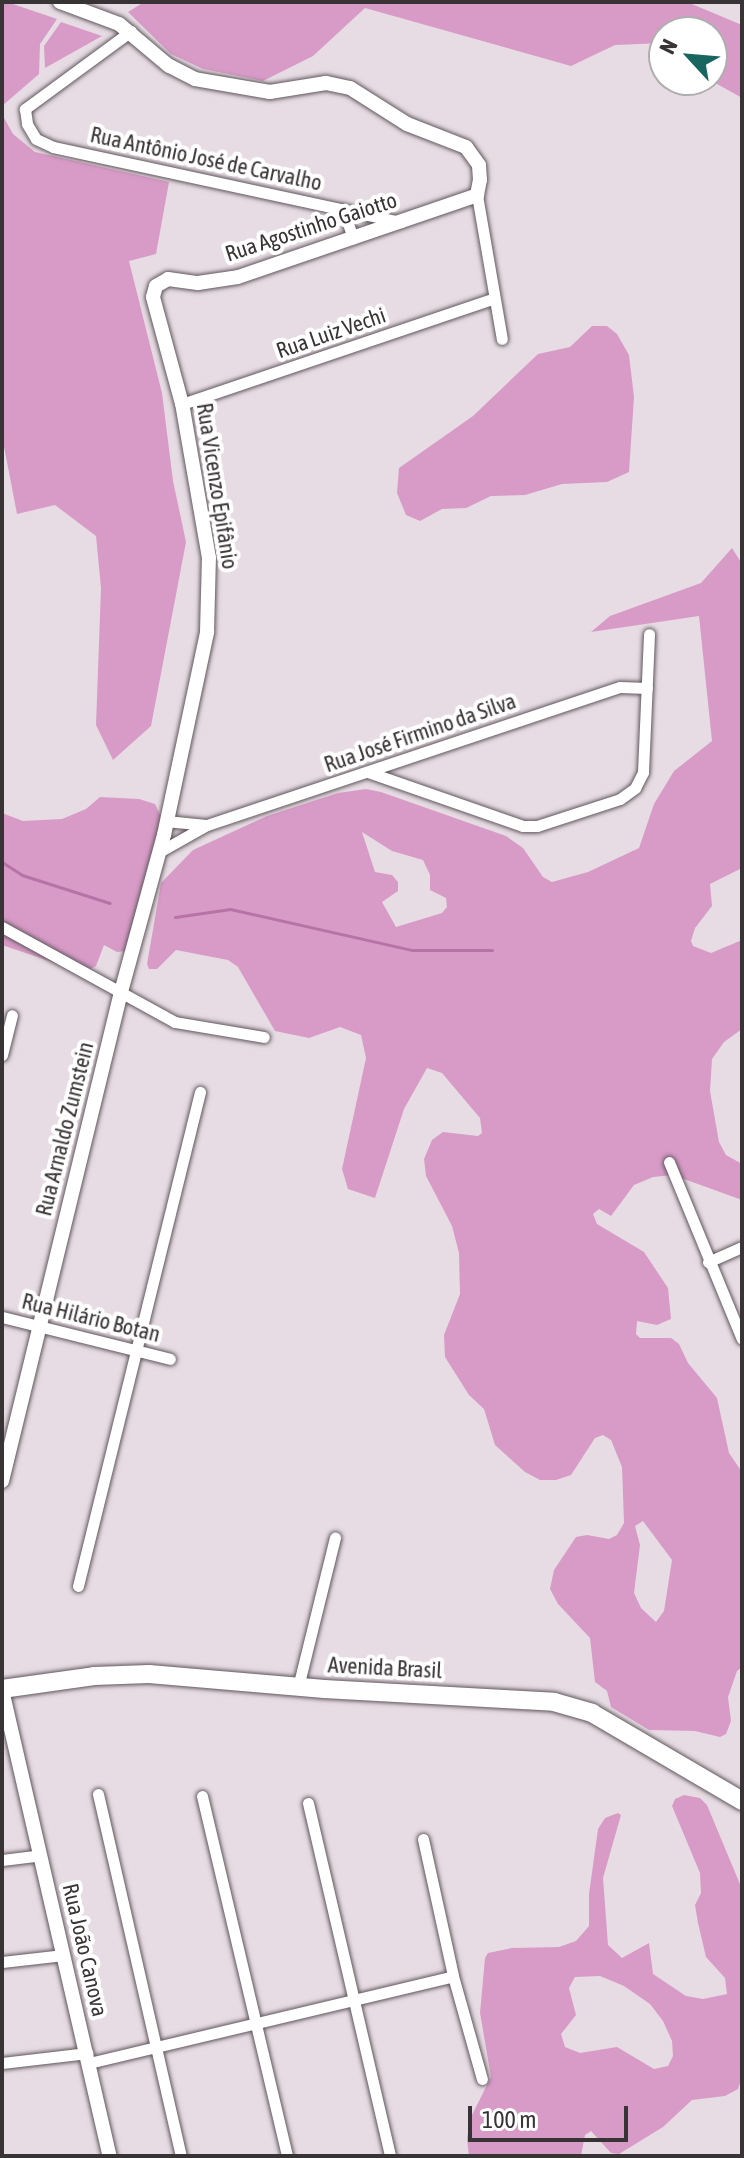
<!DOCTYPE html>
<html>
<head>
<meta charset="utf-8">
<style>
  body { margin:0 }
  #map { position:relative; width:744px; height:2158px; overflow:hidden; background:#e7dce3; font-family:"Asap Condensed",sans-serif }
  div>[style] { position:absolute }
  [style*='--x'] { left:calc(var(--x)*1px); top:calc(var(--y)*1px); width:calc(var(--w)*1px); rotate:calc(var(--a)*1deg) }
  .green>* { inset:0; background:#d89bc7 }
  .stream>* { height:3px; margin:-1.5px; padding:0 1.5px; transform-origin:1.5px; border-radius:1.5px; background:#b773a6 }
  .roads { filter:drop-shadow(0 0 2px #60575d) drop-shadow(0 0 2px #60575d) }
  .minor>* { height:11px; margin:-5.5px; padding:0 5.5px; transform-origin:5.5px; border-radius:5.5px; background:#fff }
  .tertiary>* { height:14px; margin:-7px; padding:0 7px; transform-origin:7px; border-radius:7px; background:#fff }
  .primary>* { height:18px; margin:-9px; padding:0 9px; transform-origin:9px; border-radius:9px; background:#fff }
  span { translate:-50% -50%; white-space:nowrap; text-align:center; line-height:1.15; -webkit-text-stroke:8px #fff; paint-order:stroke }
  .street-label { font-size:22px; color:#383436 }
  .frame { position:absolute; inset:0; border:4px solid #383436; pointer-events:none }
  .north { position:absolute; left:648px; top:16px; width:80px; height:80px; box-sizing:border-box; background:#fff; border:2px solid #afaeaf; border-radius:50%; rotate:296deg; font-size:22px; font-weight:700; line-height:32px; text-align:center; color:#383436 }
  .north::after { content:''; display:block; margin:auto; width:28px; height:36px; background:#19655f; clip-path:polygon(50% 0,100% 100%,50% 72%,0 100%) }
  .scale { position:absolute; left:468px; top:2106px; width:160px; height:36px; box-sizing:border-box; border:4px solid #383436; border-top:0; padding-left:10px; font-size:24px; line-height:28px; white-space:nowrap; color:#383436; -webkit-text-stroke:6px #fff; paint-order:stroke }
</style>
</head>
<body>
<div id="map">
  <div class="green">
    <i style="clip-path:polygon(7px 2px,57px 19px,40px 44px,39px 74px,2px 106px,2px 4px)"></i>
    <i style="clip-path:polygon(144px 2px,687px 2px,742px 25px,742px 98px,710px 80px,712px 32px,664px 32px,664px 43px,615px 45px,571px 66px,365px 8px,313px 56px,263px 81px,203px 69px,171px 54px,128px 12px)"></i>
    <i style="clip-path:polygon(61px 22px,102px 36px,45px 68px,44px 46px)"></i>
    <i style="clip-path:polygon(2px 114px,13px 134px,35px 152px,169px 182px,156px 254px,129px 261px,162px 393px,173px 481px,186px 542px,151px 726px,113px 760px,96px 725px,101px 588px,96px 536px,55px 505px,17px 514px,2px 436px)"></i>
    <i style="clip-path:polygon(592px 326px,607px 326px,617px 334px,629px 355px,634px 397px,629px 472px,607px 482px,562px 484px,525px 495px,491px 496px,466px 508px,442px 509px,420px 521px,406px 515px,397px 493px,399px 468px,473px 416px,538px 354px,570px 347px)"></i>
    <i style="clip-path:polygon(evenodd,732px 548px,742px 564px,742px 868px,710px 884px,712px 906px,695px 928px,691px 941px,693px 946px,711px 953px,742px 940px,742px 1029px,724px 1042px,712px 1059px,710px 1091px,719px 1142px,726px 1155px,742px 1164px,742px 1200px,673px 1175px,653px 1177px,634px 1185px,611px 1216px,599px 1209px,593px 1214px,597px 1224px,644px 1252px,668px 1288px,671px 1319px,657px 1325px,637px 1321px,636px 1334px,640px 1338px,671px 1338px,679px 1344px,688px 1363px,717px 1398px,729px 1453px,742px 1472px,742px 1667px,737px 1671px,728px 1697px,731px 1721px,726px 1734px,720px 1737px,695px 1731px,649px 1730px,611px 1707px,607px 1691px,595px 1682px,590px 1638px,558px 1604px,550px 1589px,554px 1570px,576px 1537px,587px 1535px,609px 1539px,617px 1535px,624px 1523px,622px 1467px,611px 1440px,603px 1435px,595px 1438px,571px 1475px,556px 1480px,540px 1480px,525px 1472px,495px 1445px,484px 1409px,469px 1395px,445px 1357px,444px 1335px,460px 1294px,459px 1253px,452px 1226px,426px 1176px,424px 1159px,432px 1140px,443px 1132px,478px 1136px,482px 1133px,480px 1118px,442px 1073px,427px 1068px,404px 1109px,375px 1198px,348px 1189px,342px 1169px,366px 1058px,361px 1035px,340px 1027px,309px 1038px,275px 1031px,238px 967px,228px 960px,176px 950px,157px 969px,149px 969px,147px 964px,161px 883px,193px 850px,267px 816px,338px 793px,366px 789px,381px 792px,506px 836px,523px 848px,543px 877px,552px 882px,588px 872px,639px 848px,654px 804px,674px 771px,712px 741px,699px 616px,591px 632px,610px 616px,701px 583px,732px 548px,362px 832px,392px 851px,423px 860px,430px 875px,430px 890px,446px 898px,447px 907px,442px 913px,396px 927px,382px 902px,398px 891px,398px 882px,392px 875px,375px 872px,362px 832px,732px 548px,643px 1521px,672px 1560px,664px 1611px,656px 1622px,641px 1608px,634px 1593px,640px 1545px,635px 1526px,643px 1521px)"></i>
    <i style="clip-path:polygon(100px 797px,139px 799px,155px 804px,163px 821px,126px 951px,117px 952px,104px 945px,96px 966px,88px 970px,58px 964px,2px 945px,2px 813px,23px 821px,62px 819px,86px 809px)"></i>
    <i style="clip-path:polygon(evenodd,684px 1795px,700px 1798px,707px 1805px,742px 1889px,742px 2076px,738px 2089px,725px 2096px,692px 2100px,663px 2127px,619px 2154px,611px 2153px,591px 2131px,585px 2135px,581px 2156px,469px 2156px,467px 2139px,470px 2119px,491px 2077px,480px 2013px,485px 1958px,488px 1953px,512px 1948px,559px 1947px,576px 1941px,589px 1926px,589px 1894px,598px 1829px,605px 1818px,618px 1813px,621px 1815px,603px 1878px,608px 1945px,622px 1958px,649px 1943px,653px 1974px,686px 1996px,703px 1999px,727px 1994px,725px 1978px,706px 1957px,698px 1923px,695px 1905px,701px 1893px,700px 1873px,672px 1806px,675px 1799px,684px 1795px,600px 1976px,624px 1986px,650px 2004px,663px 2021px,672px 2041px,673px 2056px,668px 2066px,654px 2069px,617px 2047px,580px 2053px,565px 2047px,561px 2034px,576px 2015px,569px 1988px,575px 1977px,600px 1976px)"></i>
  </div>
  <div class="stream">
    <i style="--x:2;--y:862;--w:24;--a:33"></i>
    <i style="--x:22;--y:875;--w:92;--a:17.7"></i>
    <i style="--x:175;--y:917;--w:56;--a:-8.3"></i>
    <i style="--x:230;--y:909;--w:187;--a:12.7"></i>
    <i style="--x:412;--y:950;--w:80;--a:0"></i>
  </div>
  <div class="roads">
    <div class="minor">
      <i style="--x:131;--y:31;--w:132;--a:143.7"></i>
      <i style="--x:25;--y:109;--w:15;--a:82"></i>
      <i style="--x:27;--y:124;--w:17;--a:59"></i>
      <i style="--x:36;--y:139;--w:19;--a:25"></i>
      <i style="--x:53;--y:147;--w:356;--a:12.2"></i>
      <i style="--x:477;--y:195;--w:146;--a:80.2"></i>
      <i style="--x:343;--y:209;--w:31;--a:71"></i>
      <i style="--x:182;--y:404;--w:328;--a:-18.7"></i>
      <i style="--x:368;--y:772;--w:164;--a:19.2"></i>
      <i style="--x:523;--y:826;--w:14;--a:0"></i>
      <i style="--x:537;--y:826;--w:87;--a:-18"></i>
      <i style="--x:620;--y:799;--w:19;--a:-36"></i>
      <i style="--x:635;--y:788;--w:18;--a:-63"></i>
      <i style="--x:643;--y:772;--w:138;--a:-87.5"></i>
      <i style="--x:166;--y:821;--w:40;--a:5.7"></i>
      <i style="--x:159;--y:852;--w:55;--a:-29.4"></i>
      <i style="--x:207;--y:825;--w:435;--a:-18.5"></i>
      <i style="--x:620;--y:687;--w:27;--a:2"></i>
      <i style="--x:2;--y:927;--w:197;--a:28.8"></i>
      <i style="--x:175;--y:1022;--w:90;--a:9.6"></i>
      <i style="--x:2;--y:1055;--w:41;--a:-76"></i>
      <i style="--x:669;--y:1162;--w:191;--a:67.6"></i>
      <i style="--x:708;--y:1262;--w:37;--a:-24"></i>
      <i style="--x:2;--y:1317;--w:173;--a:14"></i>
      <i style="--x:78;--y:1586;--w:509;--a:-76.13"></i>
      <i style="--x:298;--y:1687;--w:154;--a:-76.1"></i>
      <i style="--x:98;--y:1794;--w:371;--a:77.1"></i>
      <i style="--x:202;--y:1796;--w:370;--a:76.7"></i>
      <i style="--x:308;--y:1803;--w:362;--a:76.9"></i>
      <i style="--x:423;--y:1839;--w:140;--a:77.6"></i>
      <i style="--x:453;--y:1976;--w:107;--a:74.3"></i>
      <i style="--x:2;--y:1860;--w:39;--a:-7"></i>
      <i style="--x:2;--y:1962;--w:62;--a:-6.4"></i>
      <i style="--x:2;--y:2063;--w:86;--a:-6.7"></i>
      <i style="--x:89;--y:2063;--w:374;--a:-13.4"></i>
    </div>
    <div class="tertiary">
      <i style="--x:2;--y:1481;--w:503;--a:-76.32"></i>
      <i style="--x:121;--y:992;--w:163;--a:-74.7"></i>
      <i style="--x:164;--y:835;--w:208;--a:-78"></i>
      <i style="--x:207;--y:632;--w:74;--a:-88.5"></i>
      <i style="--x:209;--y:558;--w:156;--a:-99.9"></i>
      <i style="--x:182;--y:404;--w:111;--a:-105.2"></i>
      <i style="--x:153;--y:297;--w:11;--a:-75"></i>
      <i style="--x:156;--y:286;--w:14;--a:-30"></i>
      <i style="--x:168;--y:279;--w:30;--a:8"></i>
      <i style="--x:198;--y:283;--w:40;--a:-8.5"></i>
      <i style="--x:238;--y:277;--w:253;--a:-18.9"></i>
      <i style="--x:477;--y:195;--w:15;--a:-79"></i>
      <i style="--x:480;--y:180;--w:15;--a:-94"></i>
      <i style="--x:479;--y:165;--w:22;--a:-126"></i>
      <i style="--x:466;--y:147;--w:63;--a:-158.7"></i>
      <i style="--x:407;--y:124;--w:67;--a:-147.7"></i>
      <i style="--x:350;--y:88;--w:25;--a:-168"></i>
      <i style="--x:326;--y:83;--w:57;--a:170.9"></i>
      <i style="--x:270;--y:92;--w:76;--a:-170.2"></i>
      <i style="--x:195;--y:79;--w:29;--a:-153"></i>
      <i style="--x:169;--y:66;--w:65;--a:-140"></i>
      <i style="--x:119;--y:24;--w:63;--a:-159.6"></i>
      <i style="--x:2;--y:1690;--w:478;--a:77"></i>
    </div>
    <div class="primary">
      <i style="--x:2;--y:1689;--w:93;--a:-8"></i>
      <i style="--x:94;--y:1676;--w:55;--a:-2.1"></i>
      <i style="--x:149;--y:1674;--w:176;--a:4.9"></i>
      <i style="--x:324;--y:1689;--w:230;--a:3.2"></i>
      <i style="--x:554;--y:1702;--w:40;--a:16"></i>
      <i style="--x:592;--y:1713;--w:174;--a:30.4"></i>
    </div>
  </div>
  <div class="street-label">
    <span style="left:206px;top:159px;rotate:12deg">Rua Antônio José de Carvalho</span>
    <span style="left:311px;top:227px;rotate:-18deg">Rua Agostinho Gaiotto</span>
    <span style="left:331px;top:333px;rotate:-19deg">Rua Luiz Vechi</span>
    <span style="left:217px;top:486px;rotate:81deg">Rua Vicenzo Epifânio</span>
    <span style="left:420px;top:733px;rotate:-19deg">Rua José Firmino da Silva</span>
    <span style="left:65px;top:1129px;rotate:-76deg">Rua Arnaldo Zumstein</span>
    <span style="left:91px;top:1318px;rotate:14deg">Rua Hilário Botan</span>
    <span style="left:385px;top:1668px;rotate:3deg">Avenida Brasil</span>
    <span style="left:85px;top:1950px;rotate:77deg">Rua João Canova</span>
  </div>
  <div class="frame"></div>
  <div class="north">N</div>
  <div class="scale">100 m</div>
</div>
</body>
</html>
